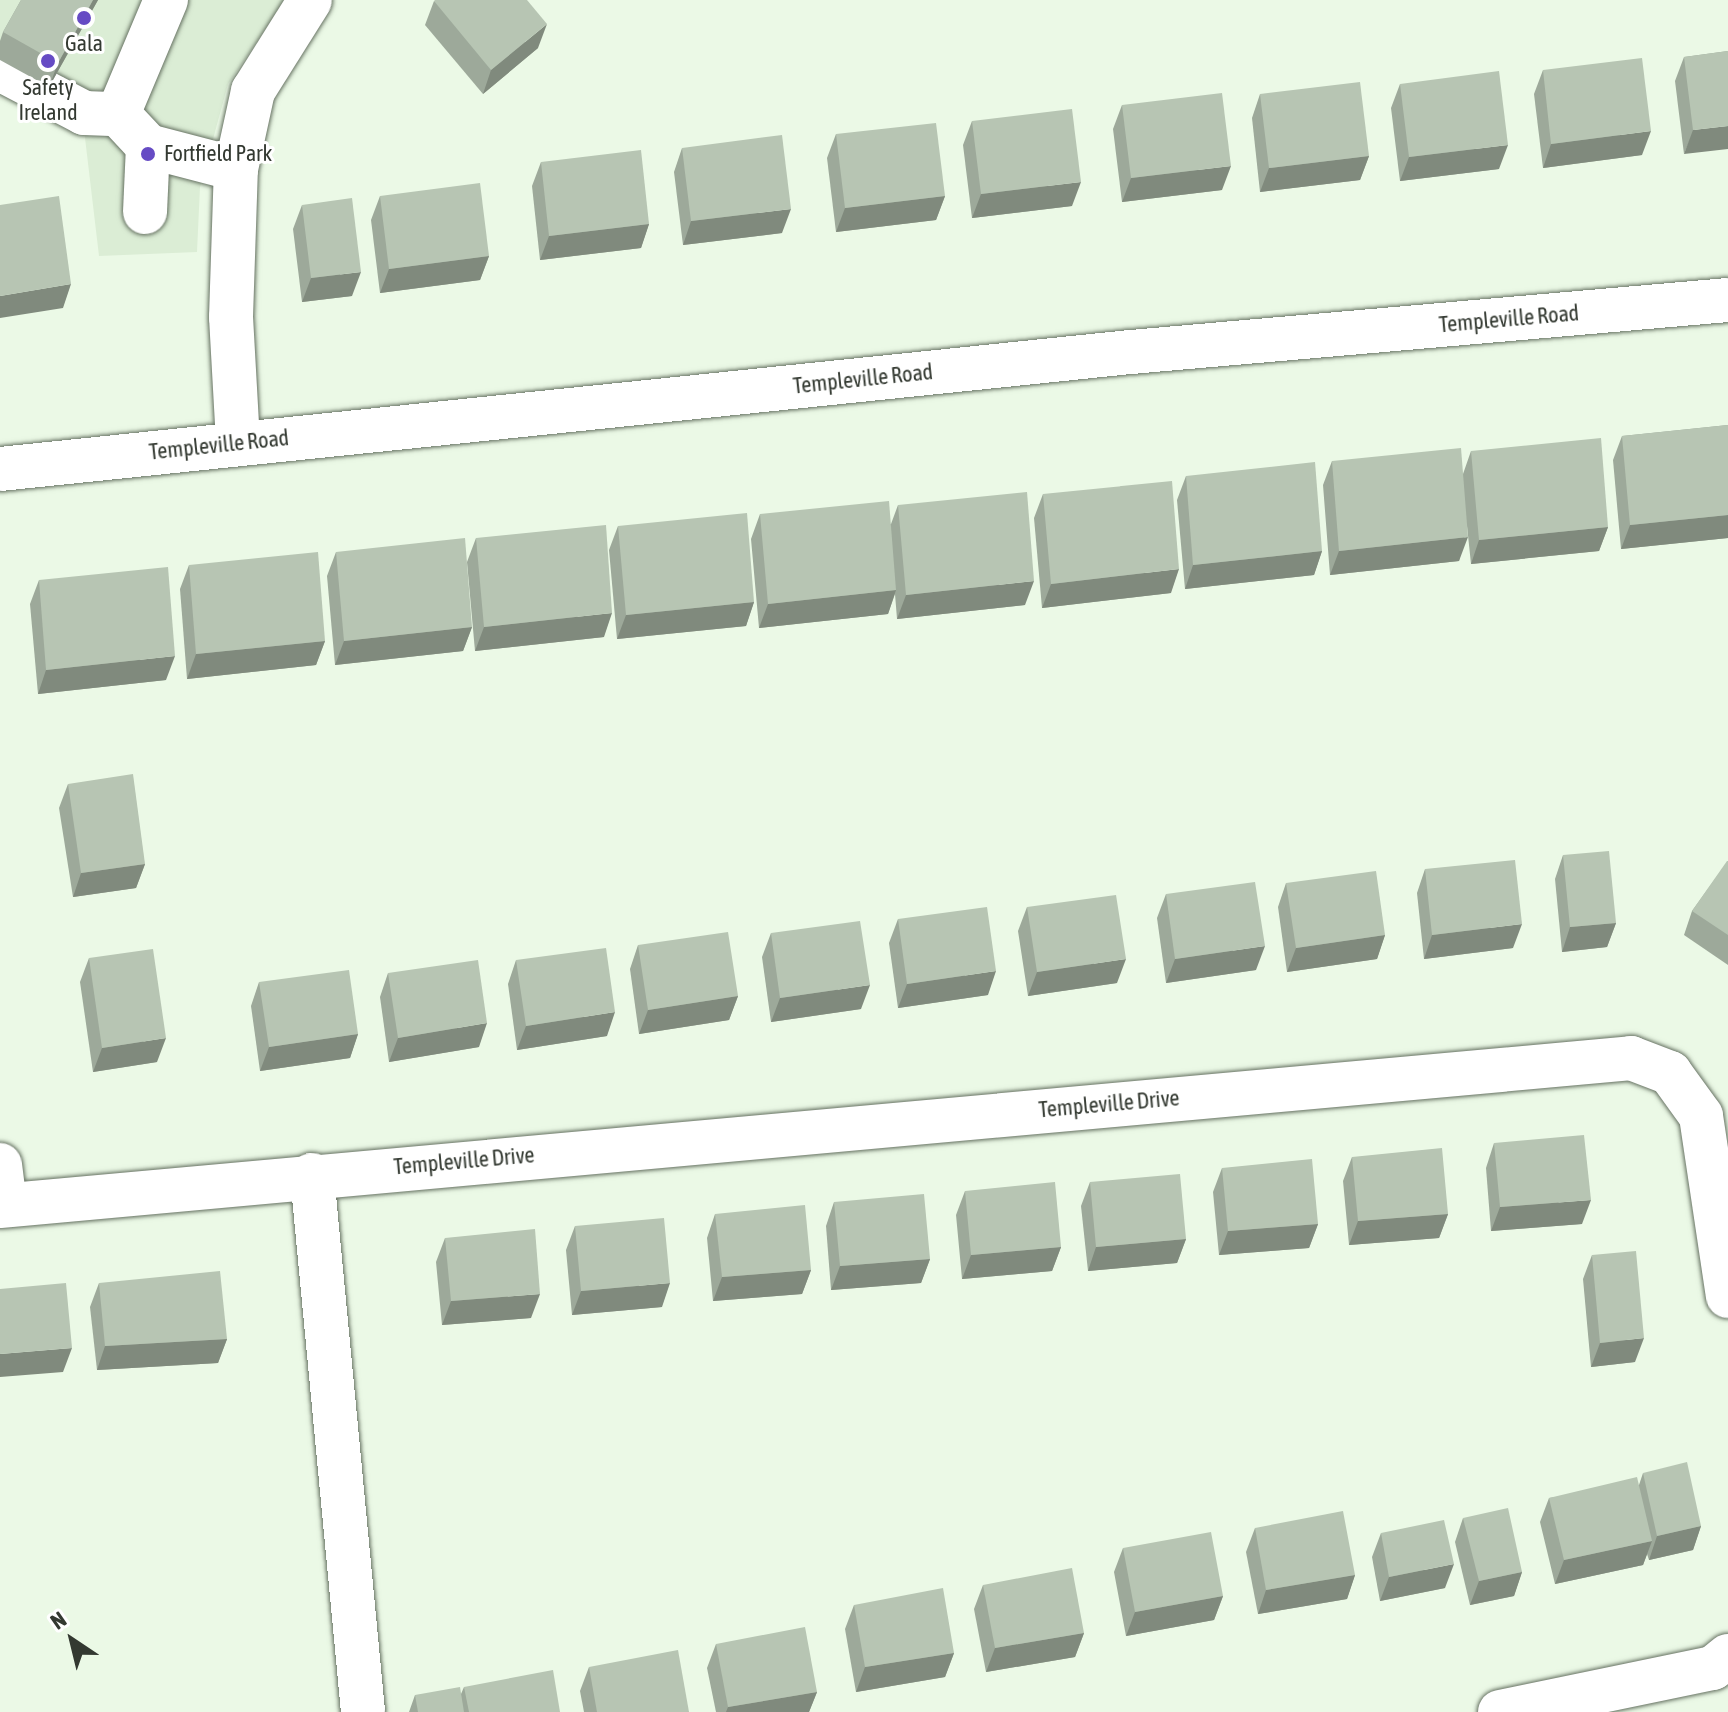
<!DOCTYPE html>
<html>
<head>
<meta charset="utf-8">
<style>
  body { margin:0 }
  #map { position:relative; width:1728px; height:1712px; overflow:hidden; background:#ebf9e6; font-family:"Asap Condensed",sans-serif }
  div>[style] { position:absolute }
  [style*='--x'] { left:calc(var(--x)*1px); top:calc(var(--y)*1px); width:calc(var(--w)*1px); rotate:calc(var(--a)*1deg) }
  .built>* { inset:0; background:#dbedd5 }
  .roads { filter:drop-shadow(0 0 2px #667262) drop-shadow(0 0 2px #667262) }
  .minor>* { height:44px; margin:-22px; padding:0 22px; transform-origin:22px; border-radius:22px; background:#fff }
  .major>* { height:44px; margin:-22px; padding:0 22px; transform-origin:22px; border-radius:22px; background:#fff }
  .wall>* { inset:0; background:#9da99a }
  .shaded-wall>* { inset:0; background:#808a7d }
  .building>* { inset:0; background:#b7c5b3 }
  .dots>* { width:22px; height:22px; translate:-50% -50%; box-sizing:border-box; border:4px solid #fff; border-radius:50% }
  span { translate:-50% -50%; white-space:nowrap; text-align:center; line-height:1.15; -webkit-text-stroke:6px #fff; paint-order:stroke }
  .poi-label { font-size:22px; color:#333931 }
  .left { translate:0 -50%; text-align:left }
  .street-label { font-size:22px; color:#333931 }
  .north { position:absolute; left:32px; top:1600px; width:80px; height:80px; -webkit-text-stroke:6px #fff; paint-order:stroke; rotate:325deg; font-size:22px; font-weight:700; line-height:32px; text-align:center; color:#333931 }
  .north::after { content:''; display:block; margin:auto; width:28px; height:36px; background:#333931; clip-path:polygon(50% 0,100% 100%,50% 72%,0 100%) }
</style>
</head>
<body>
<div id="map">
  <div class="built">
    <i style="clip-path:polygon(0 0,285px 0,228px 84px,200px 187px,197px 252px,99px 256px,83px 121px,0 79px)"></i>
  </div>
  <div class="roads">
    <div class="minor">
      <i style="--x:166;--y:0;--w:124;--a:112.8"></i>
      <i style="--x:118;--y:114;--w:44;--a:46.8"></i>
      <i style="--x:148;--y:146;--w:91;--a:14.6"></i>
      <i style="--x:0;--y:69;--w:95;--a:27.6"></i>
      <i style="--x:84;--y:113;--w:34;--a:2"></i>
      <i style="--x:145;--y:212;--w:66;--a:-87.4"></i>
      <i style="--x:238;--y:442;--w:125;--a:-93.2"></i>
      <i style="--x:231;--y:317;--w:148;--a:-88.1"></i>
      <i style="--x:236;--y:169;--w:80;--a:-77.7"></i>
      <i style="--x:253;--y:91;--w:107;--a:-57.9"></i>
      <i style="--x:0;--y:1165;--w:40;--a:82.9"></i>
      <i style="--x:312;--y:1175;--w:539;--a:84.57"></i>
      <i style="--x:0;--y:1206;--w:1638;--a:-5.18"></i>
      <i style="--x:1631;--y:1058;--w:42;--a:21"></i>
      <i style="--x:1670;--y:1073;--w:53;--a:54.2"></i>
      <i style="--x:1701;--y:1116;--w:182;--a:81.5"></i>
      <i style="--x:1500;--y:1712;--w:217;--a:-11.7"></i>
      <i style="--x:1713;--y:1668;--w:19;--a:-39"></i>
    </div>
    <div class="major">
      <i style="--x:0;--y:469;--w:1137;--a:-5.91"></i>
      <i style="--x:1131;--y:352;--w:599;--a:-4.98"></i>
    </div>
  </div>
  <div class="wall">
    <i style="clip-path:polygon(21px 0,98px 0,49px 87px,0 60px,0 41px,3px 32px)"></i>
    <i style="clip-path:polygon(434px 1px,538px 48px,483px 94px,425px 25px)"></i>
    <i style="clip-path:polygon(1728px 51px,1684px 154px,1675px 81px,1684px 57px)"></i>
    <i style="clip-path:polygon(1543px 70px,1642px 155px,1543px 168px,1534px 94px)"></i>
    <i style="clip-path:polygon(1400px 84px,1499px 169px,1400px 181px,1391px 108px)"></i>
    <i style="clip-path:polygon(1260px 94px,1369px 156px,1360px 180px,1260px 192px,1252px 118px)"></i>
    <i style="clip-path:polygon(1122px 105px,1222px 190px,1122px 202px,1113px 129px)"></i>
    <i style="clip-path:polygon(972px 121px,1072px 206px,972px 218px,963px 145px)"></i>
    <i style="clip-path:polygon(836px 134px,945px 196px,936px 220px,836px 232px,827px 158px)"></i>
    <i style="clip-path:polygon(682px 148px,782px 233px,683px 245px,674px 172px)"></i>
    <i style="clip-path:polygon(541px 162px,649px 224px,641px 248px,540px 260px,532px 186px)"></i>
    <i style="clip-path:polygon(380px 196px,489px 256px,480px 280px,380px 293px,371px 220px)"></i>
    <i style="clip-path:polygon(302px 205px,352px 296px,302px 302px,293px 229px)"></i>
    <i style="clip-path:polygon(1728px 425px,1728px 538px,1621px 549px,1613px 460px,1622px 436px)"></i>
    <i style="clip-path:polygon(1471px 451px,1608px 527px,1599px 551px,1471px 564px,1467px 526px,1459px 561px,1330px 575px,1323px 485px,1332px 461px,1463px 474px)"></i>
    <i style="clip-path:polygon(1186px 476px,1322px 551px,1314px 575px,1185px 589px,1177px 500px)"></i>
    <i style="clip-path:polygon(1043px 494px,1171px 593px,1042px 608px,1034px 518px)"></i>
    <i style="clip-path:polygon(898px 505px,1025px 605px,897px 619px,895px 594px,888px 614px,759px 628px,751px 539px,760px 514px,891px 524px)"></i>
    <i style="clip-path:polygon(618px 526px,754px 602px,746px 626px,617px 639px,609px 550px)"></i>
    <i style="clip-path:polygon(476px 538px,604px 637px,475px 651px,467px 562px)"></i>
    <i style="clip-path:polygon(336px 552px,472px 627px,463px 651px,335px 665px,327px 576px)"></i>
    <i style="clip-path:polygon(189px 565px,325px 641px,316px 665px,187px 679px,180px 589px)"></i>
    <i style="clip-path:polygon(39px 580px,166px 680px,38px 694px,30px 604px)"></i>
    <i style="clip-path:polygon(68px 784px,145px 864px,136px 888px,73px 897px,59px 808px)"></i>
    <i style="clip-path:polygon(1563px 855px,1616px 923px,1607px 947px,1562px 952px,1555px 879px)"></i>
    <i style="clip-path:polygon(1728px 861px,1728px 965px,1684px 935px,1692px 911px)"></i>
    <i style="clip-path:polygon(1425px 869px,1513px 948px,1424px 959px,1417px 893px)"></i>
    <i style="clip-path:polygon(1286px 883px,1385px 935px,1377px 959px,1287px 972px,1278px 907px)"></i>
    <i style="clip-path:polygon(1166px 894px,1256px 970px,1166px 983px,1157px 918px)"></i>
    <i style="clip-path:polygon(1027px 907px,1117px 983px,1028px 996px,1018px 931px)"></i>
    <i style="clip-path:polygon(898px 919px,988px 995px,898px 1008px,889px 943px)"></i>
    <i style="clip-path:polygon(771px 933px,861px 1009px,771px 1022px,762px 957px)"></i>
    <i style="clip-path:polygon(638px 945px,738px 996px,729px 1020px,639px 1034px,630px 969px)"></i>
    <i style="clip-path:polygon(89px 958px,157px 1062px,93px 1072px,80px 982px)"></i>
    <i style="clip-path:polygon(516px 960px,607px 1036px,517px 1050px,508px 984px)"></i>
    <i style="clip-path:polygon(388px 973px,479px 1047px,389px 1062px,380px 997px)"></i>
    <i style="clip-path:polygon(259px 982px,358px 1034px,350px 1058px,260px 1071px,251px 1006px)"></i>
    <i style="clip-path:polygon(1494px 1143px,1582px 1224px,1491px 1231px,1486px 1168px)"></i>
    <i style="clip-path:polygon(1352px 1157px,1448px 1214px,1439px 1238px,1349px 1245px,1343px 1181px)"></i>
    <i style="clip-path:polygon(1222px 1168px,1318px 1224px,1309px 1248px,1219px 1255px,1213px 1192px)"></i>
    <i style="clip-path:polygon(1090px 1182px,1186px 1239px,1177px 1263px,1088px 1271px,1081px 1206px)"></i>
    <i style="clip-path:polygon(965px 1191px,1061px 1247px,1052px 1271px,962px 1279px,956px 1215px)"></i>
    <i style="clip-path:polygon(834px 1202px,930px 1259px,921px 1283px,831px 1290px,826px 1226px)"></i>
    <i style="clip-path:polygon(715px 1214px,811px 1270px,802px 1294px,713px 1301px,707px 1238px)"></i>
    <i style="clip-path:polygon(575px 1226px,662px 1307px,572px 1315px,566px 1250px)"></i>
    <i style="clip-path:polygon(445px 1238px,531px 1318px,442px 1325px,436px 1262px)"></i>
    <i style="clip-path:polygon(1592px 1255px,1635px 1362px,1591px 1367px,1583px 1279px)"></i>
    <i style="clip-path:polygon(99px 1283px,227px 1339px,218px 1363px,97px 1370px,90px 1307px)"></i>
    <i style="clip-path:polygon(1643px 1473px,1701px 1526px,1693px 1550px,1649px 1560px,1647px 1554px,1643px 1565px,1555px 1584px,1540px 1522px,1549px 1498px,1639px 1485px)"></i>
    <i style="clip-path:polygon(1463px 1518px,1522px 1572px,1514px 1596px,1470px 1605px,1455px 1542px)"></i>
    <i style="clip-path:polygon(1255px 1528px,1355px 1575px,1347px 1599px,1258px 1614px,1246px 1552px)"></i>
    <i style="clip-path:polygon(1381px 1533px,1445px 1588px,1380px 1601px,1372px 1557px)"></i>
    <i style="clip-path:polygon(1123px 1548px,1223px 1596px,1214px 1620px,1126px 1636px,1114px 1572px)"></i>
    <i style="clip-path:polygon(983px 1585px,1084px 1633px,1075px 1657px,986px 1672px,974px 1609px)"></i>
    <i style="clip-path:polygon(854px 1605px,954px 1653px,945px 1677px,856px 1692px,845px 1629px)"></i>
    <i style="clip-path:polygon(716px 1644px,817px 1692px,809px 1712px,716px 1712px,707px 1668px)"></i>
    <i style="clip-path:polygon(589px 1667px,689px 1712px,584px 1712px,580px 1691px)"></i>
    <i style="clip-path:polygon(464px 1687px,560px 1712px,409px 1712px,415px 1695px,461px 1694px)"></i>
  </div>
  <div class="shaded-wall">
    <i style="clip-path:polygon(93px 0,98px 0,49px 87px,58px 63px)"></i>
    <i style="clip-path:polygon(547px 24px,538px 48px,483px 94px,491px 70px)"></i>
    <i style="clip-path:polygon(1728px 126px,1728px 149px,1684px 154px,1693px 130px)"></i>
    <i style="clip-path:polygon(1651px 131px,1642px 155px,1543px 168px,1551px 144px)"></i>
    <i style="clip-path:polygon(1508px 145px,1499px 169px,1400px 181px,1409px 157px)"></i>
    <i style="clip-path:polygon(1369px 156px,1360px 180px,1260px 192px,1269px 168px)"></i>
    <i style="clip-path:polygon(1231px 166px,1222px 190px,1122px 202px,1131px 178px)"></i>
    <i style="clip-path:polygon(1081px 182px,1072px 206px,972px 218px,981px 194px)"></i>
    <i style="clip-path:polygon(945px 196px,936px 220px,836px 232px,845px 208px)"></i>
    <i style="clip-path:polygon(791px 209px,782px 233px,683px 245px,691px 221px)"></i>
    <i style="clip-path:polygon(649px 224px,641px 248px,540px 260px,549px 236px)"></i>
    <i style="clip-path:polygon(489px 256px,480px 280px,380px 293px,389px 269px)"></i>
    <i style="clip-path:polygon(361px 272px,352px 296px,302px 302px,311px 278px)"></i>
    <i style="clip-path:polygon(71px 284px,63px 308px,0 318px,0 296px)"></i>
    <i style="clip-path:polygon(1728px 515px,1728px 538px,1621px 549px,1630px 525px)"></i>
    <i style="clip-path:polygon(1608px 527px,1599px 551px,1471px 564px,1479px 540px)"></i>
    <i style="clip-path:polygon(1468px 537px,1459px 561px,1330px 575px,1339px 551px)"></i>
    <i style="clip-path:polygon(1322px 551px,1314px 575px,1185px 589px,1193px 565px)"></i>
    <i style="clip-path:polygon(1179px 569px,1171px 593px,1042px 608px,1051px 584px)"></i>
    <i style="clip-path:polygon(1034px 581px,1025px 605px,897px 619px,906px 595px)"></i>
    <i style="clip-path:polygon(896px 590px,888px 614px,759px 628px,768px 604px)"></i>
    <i style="clip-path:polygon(754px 602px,746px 626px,617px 639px,626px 615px)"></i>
    <i style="clip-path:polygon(612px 613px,604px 637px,475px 651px,484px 627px)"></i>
    <i style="clip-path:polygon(472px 627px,463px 651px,335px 665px,344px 641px)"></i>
    <i style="clip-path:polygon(325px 641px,316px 665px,187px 679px,196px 654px)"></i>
    <i style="clip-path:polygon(175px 656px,166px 680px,38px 694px,46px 670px)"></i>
    <i style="clip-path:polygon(145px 864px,136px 888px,73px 897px,81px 873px)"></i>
    <i style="clip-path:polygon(1616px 923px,1607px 947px,1562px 952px,1570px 927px)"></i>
    <i style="clip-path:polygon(1522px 924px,1513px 948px,1424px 959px,1432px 935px)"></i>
    <i style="clip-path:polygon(1385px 935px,1377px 959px,1287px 972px,1296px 948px)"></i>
    <i style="clip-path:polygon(1265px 946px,1256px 970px,1166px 983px,1175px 959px)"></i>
    <i style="clip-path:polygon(1126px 959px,1117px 983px,1028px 996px,1037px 972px)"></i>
    <i style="clip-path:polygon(996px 971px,988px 995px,898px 1008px,907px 984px)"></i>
    <i style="clip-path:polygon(870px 985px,861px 1009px,771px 1022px,780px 998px)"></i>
    <i style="clip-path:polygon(738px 996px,729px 1020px,639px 1034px,648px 1010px)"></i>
    <i style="clip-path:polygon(615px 1012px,607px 1036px,517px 1050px,526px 1026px)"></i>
    <i style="clip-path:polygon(487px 1023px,479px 1047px,389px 1062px,398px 1038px)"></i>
    <i style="clip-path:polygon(358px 1034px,350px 1058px,260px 1071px,269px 1047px)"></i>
    <i style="clip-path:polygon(166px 1038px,157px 1062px,93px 1072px,102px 1048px)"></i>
    <i style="clip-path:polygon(1591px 1200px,1582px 1224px,1491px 1231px,1500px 1207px)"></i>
    <i style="clip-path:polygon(1448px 1214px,1439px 1238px,1349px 1245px,1358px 1221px)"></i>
    <i style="clip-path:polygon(1318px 1224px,1309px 1248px,1219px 1255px,1228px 1231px)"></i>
    <i style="clip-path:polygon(1186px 1239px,1177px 1263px,1088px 1271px,1096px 1247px)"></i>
    <i style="clip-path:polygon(1061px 1247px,1052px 1271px,962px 1279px,971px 1255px)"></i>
    <i style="clip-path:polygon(930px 1259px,921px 1283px,831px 1290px,840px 1266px)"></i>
    <i style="clip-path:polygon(811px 1270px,802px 1294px,713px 1301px,722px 1277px)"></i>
    <i style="clip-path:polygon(670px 1283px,662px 1307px,572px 1315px,581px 1291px)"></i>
    <i style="clip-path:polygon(540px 1294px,531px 1318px,442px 1325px,451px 1301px)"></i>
    <i style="clip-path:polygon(1644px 1338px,1635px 1362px,1591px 1367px,1600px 1343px)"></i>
    <i style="clip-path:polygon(227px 1339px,218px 1363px,97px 1370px,105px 1346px)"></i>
    <i style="clip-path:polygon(72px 1348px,63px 1372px,0 1377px,0 1354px)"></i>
    <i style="clip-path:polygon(1701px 1526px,1693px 1550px,1649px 1560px,1657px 1536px)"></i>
    <i style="clip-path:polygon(1652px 1541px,1643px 1565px,1555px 1584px,1564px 1560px)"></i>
    <i style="clip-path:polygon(1454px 1564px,1445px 1588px,1380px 1601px,1389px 1577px)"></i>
    <i style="clip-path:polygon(1522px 1572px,1514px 1596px,1470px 1605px,1479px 1581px)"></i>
    <i style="clip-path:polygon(1355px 1575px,1347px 1599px,1258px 1614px,1266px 1590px)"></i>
    <i style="clip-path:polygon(1223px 1596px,1214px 1620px,1126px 1636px,1135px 1612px)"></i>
    <i style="clip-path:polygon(1084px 1633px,1075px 1657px,986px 1672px,995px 1648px)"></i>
    <i style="clip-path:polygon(954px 1653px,945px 1677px,856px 1692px,865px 1667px)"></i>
    <i style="clip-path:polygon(817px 1692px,809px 1712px,726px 1712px,728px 1707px)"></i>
  </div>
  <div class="building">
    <i style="clip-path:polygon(21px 0,93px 0,58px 63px,3px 32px)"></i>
    <i style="clip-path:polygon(435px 0,527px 0,547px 24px,491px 70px,434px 1px)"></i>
    <i style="clip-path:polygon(1728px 51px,1728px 126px,1693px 130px,1684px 57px)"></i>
    <i style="clip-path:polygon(1642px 58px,1651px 131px,1551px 144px,1543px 70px)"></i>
    <i style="clip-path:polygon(1499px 71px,1508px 145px,1409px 157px,1400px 84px)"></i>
    <i style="clip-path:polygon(1360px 82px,1369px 156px,1269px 168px,1260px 94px)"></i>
    <i style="clip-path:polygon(1222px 93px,1231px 166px,1131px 178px,1122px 105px)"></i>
    <i style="clip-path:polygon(1072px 109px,1081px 182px,981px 194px,972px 121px)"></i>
    <i style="clip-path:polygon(936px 123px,945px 196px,845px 208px,836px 134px)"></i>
    <i style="clip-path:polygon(782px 135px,791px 209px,691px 221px,682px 148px)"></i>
    <i style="clip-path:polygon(641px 150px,649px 224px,549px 236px,541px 162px)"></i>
    <i style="clip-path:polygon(480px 183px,489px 256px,389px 269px,380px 196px)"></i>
    <i style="clip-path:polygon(59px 196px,71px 284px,0 296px,0 205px)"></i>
    <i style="clip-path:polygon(352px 198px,361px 272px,311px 278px,302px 205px)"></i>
    <i style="clip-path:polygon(1728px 425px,1728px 515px,1630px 525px,1622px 436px)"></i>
    <i style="clip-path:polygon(1601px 438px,1608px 527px,1479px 540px,1471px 451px)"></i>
    <i style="clip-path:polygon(1461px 448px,1468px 537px,1339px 551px,1332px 461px)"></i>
    <i style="clip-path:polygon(1315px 462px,1322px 551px,1193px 565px,1186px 476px)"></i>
    <i style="clip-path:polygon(1172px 481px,1179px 569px,1051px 584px,1043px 494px)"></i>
    <i style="clip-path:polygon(1027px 492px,1034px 581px,906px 595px,898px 505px)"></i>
    <i style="clip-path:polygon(889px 501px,896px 590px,768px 604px,760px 514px)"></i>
    <i style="clip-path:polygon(747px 513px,754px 602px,626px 615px,618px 526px)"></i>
    <i style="clip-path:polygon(606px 525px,612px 613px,484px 627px,476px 538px)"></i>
    <i style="clip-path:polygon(465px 538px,472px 627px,344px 641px,336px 552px)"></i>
    <i style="clip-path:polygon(318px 552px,325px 641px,196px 654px,189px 565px)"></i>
    <i style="clip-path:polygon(168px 567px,175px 656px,46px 670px,39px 580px)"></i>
    <i style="clip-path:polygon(133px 774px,145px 864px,81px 873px,68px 784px)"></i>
    <i style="clip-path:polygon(1609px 851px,1616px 923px,1570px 927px,1563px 855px)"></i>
    <i style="clip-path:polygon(1515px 860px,1522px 924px,1432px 935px,1425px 869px)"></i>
    <i style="clip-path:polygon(1727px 861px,1728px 861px,1728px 935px,1692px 911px)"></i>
    <i style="clip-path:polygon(1376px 871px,1385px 935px,1296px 948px,1286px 883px)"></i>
    <i style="clip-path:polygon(1255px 882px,1265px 946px,1175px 959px,1166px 894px)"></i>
    <i style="clip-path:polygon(1116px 895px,1126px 959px,1037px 972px,1027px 907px)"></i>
    <i style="clip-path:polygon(987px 907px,996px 971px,907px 984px,898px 919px)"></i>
    <i style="clip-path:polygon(860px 921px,870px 985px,780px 998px,771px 933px)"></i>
    <i style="clip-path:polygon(728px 932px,738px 996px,648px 1010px,638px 945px)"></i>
    <i style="clip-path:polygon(606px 948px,615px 1012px,526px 1026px,516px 960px)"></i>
    <i style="clip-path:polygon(153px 949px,166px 1038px,102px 1048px,89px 958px)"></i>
    <i style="clip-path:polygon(478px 960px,487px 1023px,398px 1038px,388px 973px)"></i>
    <i style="clip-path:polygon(349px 970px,358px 1034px,269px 1047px,259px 982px)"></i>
    <i style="clip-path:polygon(1584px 1135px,1591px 1200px,1500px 1207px,1494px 1143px)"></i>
    <i style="clip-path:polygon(1442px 1148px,1448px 1214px,1358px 1221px,1352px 1157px)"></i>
    <i style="clip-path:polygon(1312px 1159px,1318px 1224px,1228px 1231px,1222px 1168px)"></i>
    <i style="clip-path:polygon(1180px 1174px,1186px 1239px,1096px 1247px,1090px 1182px)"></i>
    <i style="clip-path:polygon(1055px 1182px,1061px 1247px,971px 1255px,965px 1191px)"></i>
    <i style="clip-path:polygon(924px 1194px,930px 1259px,840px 1266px,834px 1202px)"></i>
    <i style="clip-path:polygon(805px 1205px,811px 1270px,722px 1277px,715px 1214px)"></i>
    <i style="clip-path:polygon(664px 1218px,670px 1283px,581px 1291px,575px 1226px)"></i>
    <i style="clip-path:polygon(535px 1229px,540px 1294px,451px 1301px,445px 1238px)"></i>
    <i style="clip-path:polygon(1636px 1251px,1644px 1338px,1600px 1343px,1592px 1255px)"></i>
    <i style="clip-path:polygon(220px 1271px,227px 1339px,105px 1346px,99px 1283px)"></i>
    <i style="clip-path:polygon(66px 1283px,72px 1348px,0 1354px,0 1289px)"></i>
    <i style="clip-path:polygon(1687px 1462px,1701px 1526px,1657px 1536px,1643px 1473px)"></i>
    <i style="clip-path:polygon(1637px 1477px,1652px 1541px,1564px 1560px,1549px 1498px)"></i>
    <i style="clip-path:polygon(1508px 1508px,1522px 1572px,1479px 1581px,1463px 1518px)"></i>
    <i style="clip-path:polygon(1343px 1511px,1355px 1575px,1266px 1590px,1255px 1528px)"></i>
    <i style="clip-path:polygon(1444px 1520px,1454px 1564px,1389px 1577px,1381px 1533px)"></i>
    <i style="clip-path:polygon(1211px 1532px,1223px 1596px,1135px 1612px,1123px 1548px)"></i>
    <i style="clip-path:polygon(1072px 1568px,1084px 1633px,995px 1648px,983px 1585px)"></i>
    <i style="clip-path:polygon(943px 1588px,954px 1653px,865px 1667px,854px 1605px)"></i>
    <i style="clip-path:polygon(805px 1627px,817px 1692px,728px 1707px,716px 1644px)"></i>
    <i style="clip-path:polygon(678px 1650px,689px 1712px,597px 1712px,589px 1667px)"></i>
    <i style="clip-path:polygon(553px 1670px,560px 1712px,469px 1712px,464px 1687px)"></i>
    <i style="clip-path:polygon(460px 1687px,464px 1712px,418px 1712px,415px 1695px)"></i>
  </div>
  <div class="dots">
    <i style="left:84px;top:18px;background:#664bc4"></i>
    <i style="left:48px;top:61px;background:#664bc4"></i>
    <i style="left:148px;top:154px;background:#664bc4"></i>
  </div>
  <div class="poi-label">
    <span style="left:84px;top:44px">Gala</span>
    <span style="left:48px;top:100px">Safety<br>Ireland</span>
    <span class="left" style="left:164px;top:154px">Fortfield Park</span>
  </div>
  <div class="street-label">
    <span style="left:1509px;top:319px;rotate:-5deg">Templeville Road</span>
    <span style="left:863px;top:379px;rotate:-6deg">Templeville Road</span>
    <span style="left:219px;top:445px;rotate:-6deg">Templeville Road</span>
    <span style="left:1109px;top:1104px;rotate:-5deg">Templeville Drive</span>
    <span style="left:464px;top:1161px;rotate:-5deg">Templeville Drive</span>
  </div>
  <div class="north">N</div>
</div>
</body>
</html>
